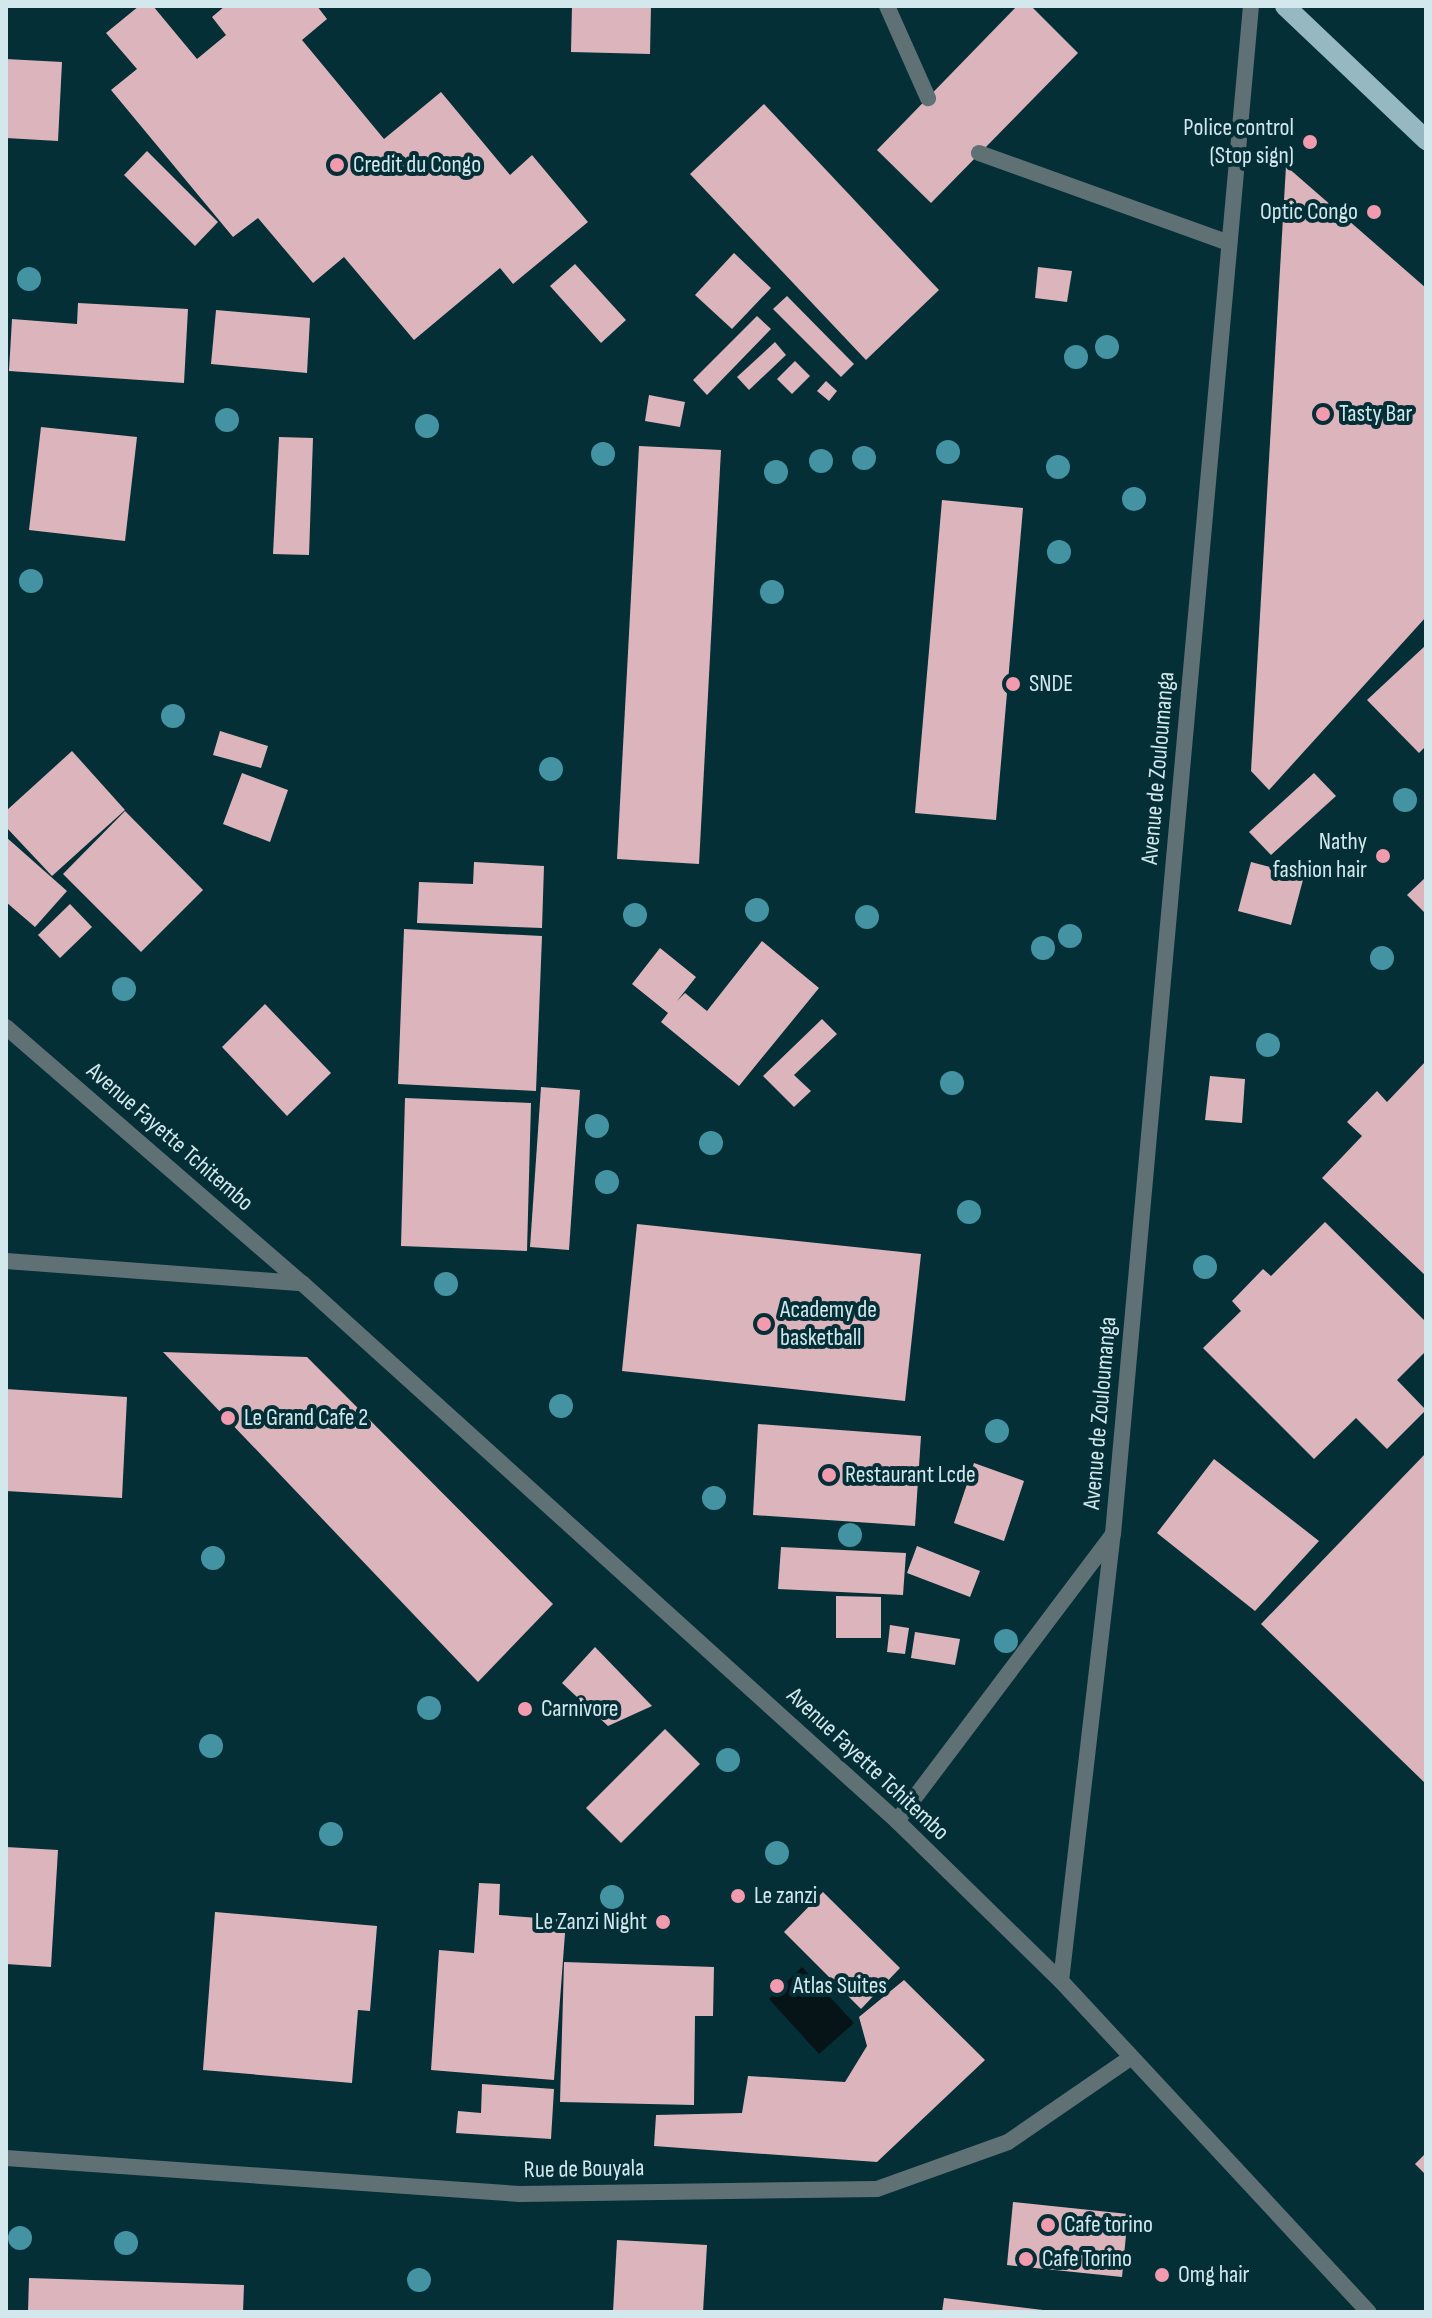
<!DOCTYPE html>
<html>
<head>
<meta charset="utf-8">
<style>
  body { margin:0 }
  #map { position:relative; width:1432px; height:2318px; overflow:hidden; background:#052f37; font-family:"Sofia Sans Condensed",sans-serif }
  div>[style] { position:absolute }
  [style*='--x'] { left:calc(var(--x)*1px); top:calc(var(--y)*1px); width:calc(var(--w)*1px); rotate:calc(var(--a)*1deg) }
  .water>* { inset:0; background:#071417 }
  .building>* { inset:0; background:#dcb5bc }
  .service>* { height:16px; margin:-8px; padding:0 8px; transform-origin:8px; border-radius:8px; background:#607175 }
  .minor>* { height:16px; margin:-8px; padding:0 8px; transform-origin:8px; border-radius:8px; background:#607175 }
  .tertiary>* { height:16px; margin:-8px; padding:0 8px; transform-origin:8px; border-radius:8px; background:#607175 }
  .primary>* { height:20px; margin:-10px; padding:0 10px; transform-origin:10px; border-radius:10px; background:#96b8c1 }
  .trees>* { width:24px; height:24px; margin:-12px; border-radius:50%; background:#4393a3 }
  .dots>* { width:22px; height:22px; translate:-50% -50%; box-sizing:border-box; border:4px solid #052f37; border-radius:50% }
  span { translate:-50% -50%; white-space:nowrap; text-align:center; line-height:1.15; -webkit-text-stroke:8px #052f37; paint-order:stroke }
  .poi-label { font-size:24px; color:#d3e8ed }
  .right { translate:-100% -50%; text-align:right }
  .left { translate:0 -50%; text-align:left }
  .street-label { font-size:24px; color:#d3e8ed }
  .frame { position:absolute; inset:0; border:8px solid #d3e8ed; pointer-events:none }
</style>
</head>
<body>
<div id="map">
  <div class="water">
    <i style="clip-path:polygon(802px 1967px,854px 2023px,819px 2054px,769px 1999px)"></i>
  </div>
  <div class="building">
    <i style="clip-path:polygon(139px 6px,153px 6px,197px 59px,226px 35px,212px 17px,225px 6px,317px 6px,327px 19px,302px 40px,384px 139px,441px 92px,510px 175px,532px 155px,588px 222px,513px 284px,500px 268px,414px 340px,344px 257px,313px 283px,258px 218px,233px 237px,111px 90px,137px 69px,106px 33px)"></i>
    <i style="clip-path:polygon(572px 6px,651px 6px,650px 54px,571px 52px)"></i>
    <i style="clip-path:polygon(1017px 6px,1031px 6px,1078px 53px,931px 203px,877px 150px)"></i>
    <i style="clip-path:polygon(6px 59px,62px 62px,58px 141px,6px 138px)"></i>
    <i style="clip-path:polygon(764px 104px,939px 290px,866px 360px,690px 174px)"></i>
    <i style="clip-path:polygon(147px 151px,218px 222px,195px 246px,124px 175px)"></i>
    <i style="clip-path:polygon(1286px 166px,1426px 288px,1426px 617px,1269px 790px,1251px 771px)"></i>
    <i style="clip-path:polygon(734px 253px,771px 288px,732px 329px,695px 295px)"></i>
    <i style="clip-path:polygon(575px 264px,626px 320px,601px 343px,550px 286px)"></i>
    <i style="clip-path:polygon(1038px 267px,1072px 271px,1067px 302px,1035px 298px)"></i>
    <i style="clip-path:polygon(787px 296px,854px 364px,841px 377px,773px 309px)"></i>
    <i style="clip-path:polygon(78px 303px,188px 309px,184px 383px,9px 371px,12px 319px,77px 324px)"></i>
    <i style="clip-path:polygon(216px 310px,310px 318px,307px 373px,211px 364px)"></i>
    <i style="clip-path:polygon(757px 316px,771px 329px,707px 395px,693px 380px)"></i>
    <i style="clip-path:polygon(775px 342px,786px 355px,749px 390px,737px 377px)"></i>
    <i style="clip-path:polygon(795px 361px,810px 376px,792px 394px,777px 379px)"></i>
    <i style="clip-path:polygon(826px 381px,837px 391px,829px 401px,817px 391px)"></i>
    <i style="clip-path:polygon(649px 395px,685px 402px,680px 427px,645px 421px)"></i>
    <i style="clip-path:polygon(41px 427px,137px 437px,125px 541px,29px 530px)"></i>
    <i style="clip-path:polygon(279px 437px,313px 438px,309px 555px,273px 554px)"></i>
    <i style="clip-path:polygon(639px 446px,721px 450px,699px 864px,617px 859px)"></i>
    <i style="clip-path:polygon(942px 500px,1023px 508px,996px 820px,915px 813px)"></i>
    <i style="clip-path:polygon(1426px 645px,1426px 746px,1419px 753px,1367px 700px)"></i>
    <i style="clip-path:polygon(220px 731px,268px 746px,261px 768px,213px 755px)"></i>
    <i style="clip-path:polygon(72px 751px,125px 810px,52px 876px,6px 827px,6px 811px)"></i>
    <i style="clip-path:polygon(242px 773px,288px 790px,270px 842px,223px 824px)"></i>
    <i style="clip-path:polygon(1314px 773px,1336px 796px,1271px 855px,1249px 832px)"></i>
    <i style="clip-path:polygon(125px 811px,203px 890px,141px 952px,63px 874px)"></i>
    <i style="clip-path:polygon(6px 837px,67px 891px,35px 927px,6px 902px)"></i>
    <i style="clip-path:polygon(474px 862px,544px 866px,542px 928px,417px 923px,419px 882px,473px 884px)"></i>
    <i style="clip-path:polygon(1251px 862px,1304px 876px,1291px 925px,1238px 911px)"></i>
    <i style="clip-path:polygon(1426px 877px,1426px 914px,1407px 895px)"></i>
    <i style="clip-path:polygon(70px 904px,92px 927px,60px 958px,38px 935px)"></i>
    <i style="clip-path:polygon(404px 929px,542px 936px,536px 1091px,398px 1084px)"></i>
    <i style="clip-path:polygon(762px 941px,819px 988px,739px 1086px,661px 1022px,668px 1013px,632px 984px,660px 948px,696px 977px,677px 1001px,685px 993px,707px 1011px)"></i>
    <i style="clip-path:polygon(265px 1004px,331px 1073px,287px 1116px,222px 1047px)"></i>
    <i style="clip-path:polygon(822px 1019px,837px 1034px,794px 1075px,811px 1091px,794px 1107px,763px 1076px)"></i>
    <i style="clip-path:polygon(1426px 1061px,1426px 1276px,1322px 1178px,1362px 1136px,1347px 1122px,1377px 1091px,1387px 1102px)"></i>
    <i style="clip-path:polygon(1210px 1076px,1245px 1079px,1242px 1123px,1205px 1120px)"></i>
    <i style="clip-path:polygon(541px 1087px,580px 1090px,569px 1250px,530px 1247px)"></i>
    <i style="clip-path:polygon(405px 1098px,531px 1103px,527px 1251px,401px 1246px)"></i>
    <i style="clip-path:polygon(1325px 1222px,1426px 1322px,1426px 1351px,1397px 1380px,1426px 1410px,1387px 1449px,1356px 1418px,1314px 1459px,1203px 1348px,1241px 1311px,1232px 1301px,1263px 1269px,1271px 1276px)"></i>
    <i style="clip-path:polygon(637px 1224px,921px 1254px,905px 1401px,622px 1371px)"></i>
    <i style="clip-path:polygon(163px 1352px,307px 1357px,553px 1604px,478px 1682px)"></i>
    <i style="clip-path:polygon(6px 1389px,127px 1397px,122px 1498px,6px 1491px)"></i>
    <i style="clip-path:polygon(758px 1424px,921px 1436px,915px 1526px,753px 1515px)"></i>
    <i style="clip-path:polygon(1426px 1453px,1426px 1784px,1261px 1624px)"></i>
    <i style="clip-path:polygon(1214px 1459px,1319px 1541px,1255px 1611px,1157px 1533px)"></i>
    <i style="clip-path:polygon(974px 1463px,1024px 1481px,1004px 1541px,954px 1523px)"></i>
    <i style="clip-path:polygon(917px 1546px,980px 1571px,970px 1597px,907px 1573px)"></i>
    <i style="clip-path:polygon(781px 1547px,906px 1553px,903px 1595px,778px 1589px)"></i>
    <i style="clip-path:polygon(836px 1596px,881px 1597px,881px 1638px,836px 1638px)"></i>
    <i style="clip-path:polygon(890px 1625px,909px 1628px,905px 1654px,887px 1652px)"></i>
    <i style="clip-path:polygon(915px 1632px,960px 1639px,955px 1665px,911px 1658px)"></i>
    <i style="clip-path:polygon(595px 1647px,652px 1706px,608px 1726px,562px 1683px)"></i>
    <i style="clip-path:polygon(665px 1729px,700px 1764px,621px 1843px,586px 1808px)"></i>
    <i style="clip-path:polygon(6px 1847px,58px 1850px,51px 1967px,6px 1964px)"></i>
    <i style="clip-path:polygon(479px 1883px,500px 1884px,499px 1915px,566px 1920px,554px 2080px,431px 2070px,439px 1950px,474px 1953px)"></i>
    <i style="clip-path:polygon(823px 1892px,900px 1968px,861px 2009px,784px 1932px)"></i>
    <i style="clip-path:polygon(215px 1912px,377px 1926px,370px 2011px,358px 2010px,352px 2083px,203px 2070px)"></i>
    <i style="clip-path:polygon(564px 1962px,714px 1967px,713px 2016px,695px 2016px,694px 2105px,560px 2102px)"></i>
    <i style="clip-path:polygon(904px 1980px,985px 2060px,877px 2162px,654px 2146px,656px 2115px,742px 2113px,748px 2076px,845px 2082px,867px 2046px,859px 2017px)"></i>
    <i style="clip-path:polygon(482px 2084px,554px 2089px,551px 2139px,456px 2133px,458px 2111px,481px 2113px)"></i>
    <i style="clip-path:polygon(1426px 2153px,1426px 2175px,1415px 2164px)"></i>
    <i style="clip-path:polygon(1013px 2202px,1128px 2214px,1122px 2277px,1007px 2265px)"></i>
    <i style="clip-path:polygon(617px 2240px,707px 2245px,703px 2312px,613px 2312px)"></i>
    <i style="clip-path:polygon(29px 2278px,244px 2285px,243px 2312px,28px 2312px)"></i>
    <i style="clip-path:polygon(944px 2298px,1043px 2310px,1043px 2312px,942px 2312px)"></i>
  </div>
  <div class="service">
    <i style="--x:887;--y:6;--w:101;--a:66"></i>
    <i style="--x:979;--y:153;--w:266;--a:19.8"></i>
  </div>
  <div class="minor">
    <i style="--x:6;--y:1261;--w:297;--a:4.3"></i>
    <i style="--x:897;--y:1821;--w:357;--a:-53"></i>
    <i style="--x:1061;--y:1981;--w:450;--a:-83.4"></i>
    <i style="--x:1113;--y:1534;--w:1534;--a:-84.84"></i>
    <i style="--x:6;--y:2158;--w:515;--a:4.01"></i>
    <i style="--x:520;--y:2194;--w:357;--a:-0.8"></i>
    <i style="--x:877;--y:2189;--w:139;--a:-19.7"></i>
    <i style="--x:1008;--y:2142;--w:148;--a:-34.5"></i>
  </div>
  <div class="tertiary">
    <i style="--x:6;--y:1027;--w:391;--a:40.9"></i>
    <i style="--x:302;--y:1283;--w:802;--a:42.12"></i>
    <i style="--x:897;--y:1821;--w:229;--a:44.3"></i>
    <i style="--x:1061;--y:1981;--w:452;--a:47.1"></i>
  </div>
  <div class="primary">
    <i style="--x:1285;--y:6;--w:195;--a:43.5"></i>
  </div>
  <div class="trees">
    <i style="left:29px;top:279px"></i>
    <i style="left:1107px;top:347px"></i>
    <i style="left:1076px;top:357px"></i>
    <i style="left:227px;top:420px"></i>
    <i style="left:427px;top:426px"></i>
    <i style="left:948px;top:452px"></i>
    <i style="left:603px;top:454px"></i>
    <i style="left:864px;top:458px"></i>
    <i style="left:821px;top:461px"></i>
    <i style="left:1058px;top:467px"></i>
    <i style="left:776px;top:472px"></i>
    <i style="left:1134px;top:499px"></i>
    <i style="left:1059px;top:552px"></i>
    <i style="left:31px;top:581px"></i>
    <i style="left:772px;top:592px"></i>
    <i style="left:173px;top:716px"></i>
    <i style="left:551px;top:769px"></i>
    <i style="left:1405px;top:800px"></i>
    <i style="left:757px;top:910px"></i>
    <i style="left:635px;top:915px"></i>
    <i style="left:867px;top:917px"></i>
    <i style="left:1070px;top:936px"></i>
    <i style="left:1043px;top:948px"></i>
    <i style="left:1382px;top:958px"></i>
    <i style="left:124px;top:989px"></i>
    <i style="left:1268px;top:1045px"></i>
    <i style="left:952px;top:1083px"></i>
    <i style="left:597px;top:1126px"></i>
    <i style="left:711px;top:1143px"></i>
    <i style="left:607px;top:1182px"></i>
    <i style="left:969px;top:1212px"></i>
    <i style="left:1205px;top:1267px"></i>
    <i style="left:446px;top:1284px"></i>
    <i style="left:561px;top:1406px"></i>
    <i style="left:997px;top:1431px"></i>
    <i style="left:714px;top:1498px"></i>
    <i style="left:850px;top:1535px"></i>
    <i style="left:213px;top:1558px"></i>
    <i style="left:1006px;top:1641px"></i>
    <i style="left:429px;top:1708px"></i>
    <i style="left:211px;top:1746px"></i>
    <i style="left:728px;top:1760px"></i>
    <i style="left:331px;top:1834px"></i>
    <i style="left:777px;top:1853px"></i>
    <i style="left:612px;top:1897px"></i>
    <i style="left:20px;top:2238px"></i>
    <i style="left:126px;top:2243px"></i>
    <i style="left:419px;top:2280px"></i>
  </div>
  <div class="dots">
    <i style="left:1310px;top:142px;background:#f29aae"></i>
    <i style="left:337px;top:165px;background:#f29aae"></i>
    <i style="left:1374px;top:212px;background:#f29aae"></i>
    <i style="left:1323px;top:414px;background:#f29aae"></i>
    <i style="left:1013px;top:684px;background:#f29aae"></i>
    <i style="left:1383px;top:856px;background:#f29aae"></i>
    <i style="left:764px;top:1324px;background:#f29aae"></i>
    <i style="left:228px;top:1418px;background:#f29aae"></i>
    <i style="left:829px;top:1475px;background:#f29aae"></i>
    <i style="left:525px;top:1709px;background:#f29aae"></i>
    <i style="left:738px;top:1896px;background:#f29aae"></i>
    <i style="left:663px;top:1922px;background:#f29aae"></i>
    <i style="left:777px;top:1986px;background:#f29aae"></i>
    <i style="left:1048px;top:2225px;background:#f29aae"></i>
    <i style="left:1026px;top:2259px;background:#f29aae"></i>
    <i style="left:1162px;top:2275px;background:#f29aae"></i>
  </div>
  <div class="poi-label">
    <span class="right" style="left:1294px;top:142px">Police control<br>(Stop sign)</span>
    <span class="left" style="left:353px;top:165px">Credit du Congo</span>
    <span class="right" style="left:1358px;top:212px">Optic Congo</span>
    <span class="left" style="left:1339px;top:414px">Tasty Bar</span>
    <span class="left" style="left:1029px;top:684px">SNDE</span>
    <span class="right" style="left:1367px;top:856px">Nathy<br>fashion hair</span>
    <span class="left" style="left:780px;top:1324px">Academy de<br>basketball</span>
    <span class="left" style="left:244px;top:1418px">Le Grand Cafe 2</span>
    <span class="left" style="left:845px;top:1475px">Restaurant Lcde</span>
    <span class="left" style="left:541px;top:1709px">Carnivore</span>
    <span class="left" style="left:754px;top:1896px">Le zanzi</span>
    <span class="right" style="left:647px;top:1922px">Le Zanzi Night</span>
    <span class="left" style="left:793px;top:1986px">Atlas Suites</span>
    <span class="left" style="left:1064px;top:2225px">Cafe torino</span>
    <span class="left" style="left:1042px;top:2259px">Cafe Torino</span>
    <span class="left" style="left:1178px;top:2275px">Omg hair</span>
  </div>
  <div class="street-label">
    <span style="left:1158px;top:768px;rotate:-85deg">Avenue de Zouloumanga</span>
    <span style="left:170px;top:1137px;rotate:41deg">Avenue Fayette Tchitembo</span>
    <span style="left:1100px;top:1413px;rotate:-85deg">Avenue de Zouloumanga</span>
    <span style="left:868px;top:1764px;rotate:43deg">Avenue Fayette Tchitembo</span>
    <span style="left:584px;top:2169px;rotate:-1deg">Rue de Bouyala</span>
  </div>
  <div class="frame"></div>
</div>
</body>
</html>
